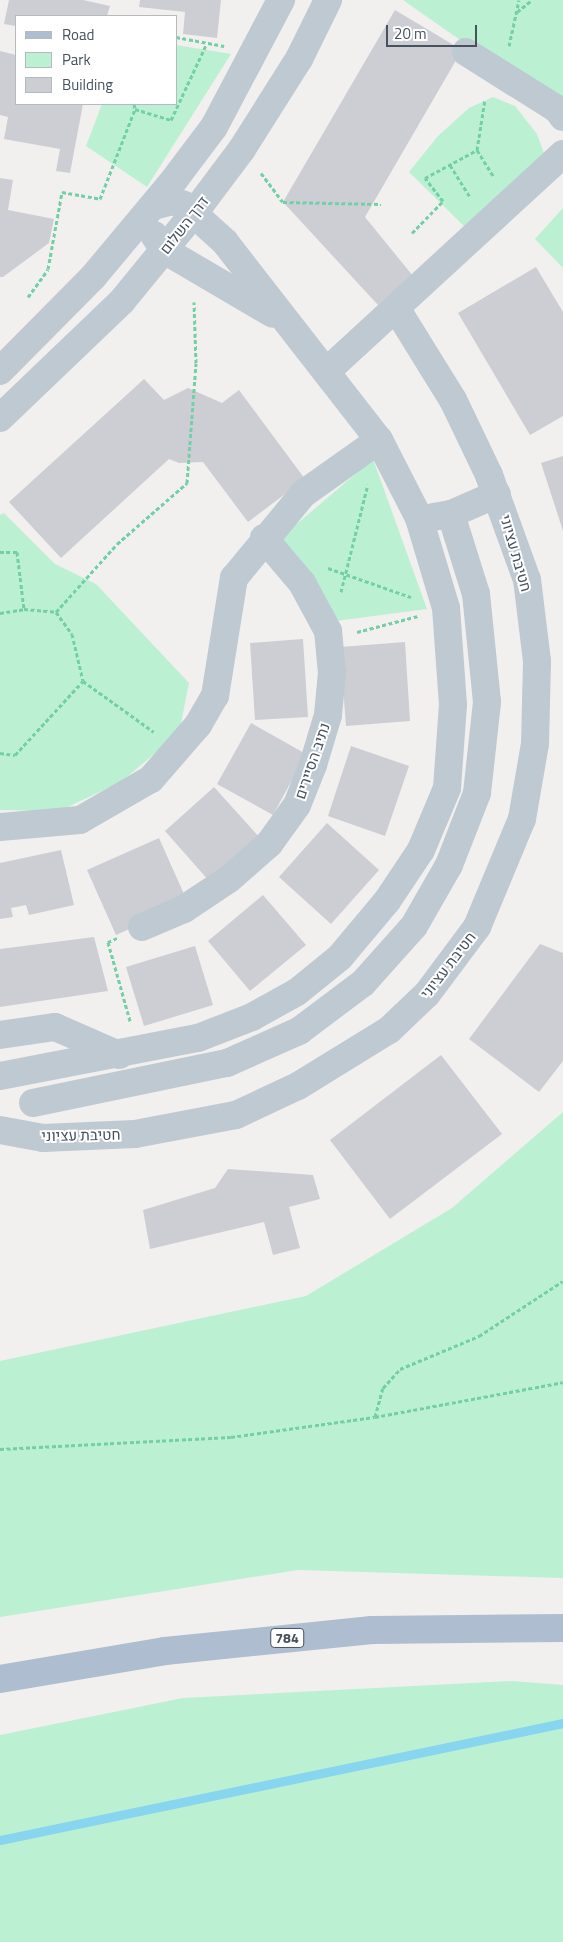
<!DOCTYPE html>
<html>
<head>
<meta charset="utf-8">
<style>
  body { margin:0 }
  #map { position:relative; width:563px; height:1942px; overflow:hidden; background:#f2efef; font-family:"Titillium Web",Heebo,sans-serif }
  div>[style] { position:absolute }
  [style*='--x'] { left:calc(var(--x)*1px); top:calc(var(--y)*1px); width:calc(var(--w)*1px); rotate:calc(var(--a)*1deg) }
  .green>* { inset:0; background:#bcf0d3 }
  .stream>* { height:9px; margin:-4.5px; padding:0 4.5px; transform-origin:4.5px; border-radius:4.5px; background:#88d5ef }
  .building>* { inset:0; background:#ccced4 }
  .path>* { height:3px; margin-top:-1.5px; transform-origin:0; background:repeating-linear-gradient(90deg,#73d0a6 0 4px,transparent 0 6.5px) }
  .minor>* { height:28px; margin:-14px; padding:0 14px; transform-origin:14px; border-radius:14px; background:#bfc9d2 }
  .major>* { height:28px; margin:-14px; padding:0 14px; transform-origin:14px; border-radius:14px; background:#aebdcf }
  span { translate:-50% -50%; white-space:nowrap; text-align:center; line-height:1.15; -webkit-text-stroke:4px #fff; paint-order:stroke }
  .shield-label span { padding:1px 4px; background:#fff; border:1px solid; border-radius:4px; -webkit-text-stroke-width:0 }
  .shield-label { font-size:14px; color:#47525d; font-weight:700 }
  .street-label { font-size:15px; color:#47525d }
  .legend { position:absolute; left:15px; top:15px; width:162px; height:90px; box-sizing:border-box; background:#fff; border:1px solid #b5babe; margin:0; padding:6px 9px; list-style:none; font-size:15px; color:#47525d }
  .legend li { display:flex; align-items:center; gap:10px; height:25px }
  .legend b { width:25px; border:1px solid #b5babe }
  .scale { position:absolute; left:386px; top:25px; width:91px; height:22px; box-sizing:border-box; border:2px solid #47525d; border-top:0; padding-left:6px; font-size:15px; line-height:18px; white-space:nowrap; color:#47525d; -webkit-text-stroke:4px #fff; paint-order:stroke }
</style>
</head>
<body>
<div id="map">
  <div class="green">
    <i style="clip-path:polygon(403px 0,563px 0,563px 99px,533px 91px)"></i>
    <i style="clip-path:polygon(176px 45px,231px 54px,147px 187px,86px 146px,102px 104px,176px 104px)"></i>
    <i style="clip-path:polygon(493px 97px,515px 106px,537px 134px,545px 156px,468px 230px,409px 172px,438px 136px,469px 108px)"></i>
    <i style="clip-path:polygon(563px 208px,563px 268px,535px 239px)"></i>
    <i style="clip-path:polygon(373px 459px,427px 609px,336px 621px,278px 540px)"></i>
    <i style="clip-path:polygon(4px 513px,55px 564px,96px 584px,189px 683px,179px 733px,121px 782px,59px 811px,0 810px,0 515px)"></i>
    <i style="clip-path:polygon(563px 1112px,563px 1578px,298px 1570px,0 1617px,0 1361px,306px 1296px,452px 1208px)"></i>
    <i style="clip-path:polygon(512px 1681px,563px 1685px,563px 1942px,0 1942px,0 1735px,183px 1698px)"></i>
  </div>
  <div class="stream">
    <i style="--x:0;--y:1840;--w:575;--a:-11.74"></i>
  </div>
  <div class="building">
    <i style="clip-path:polygon(9px 0,83px 0,110px 6px,107px 16px,16px 16px,16px 26px,4px 24px)"></i>
    <i style="clip-path:polygon(140px 0,221px 0,217px 38px,183px 34px,185px 12px,139px 7px)"></i>
    <i style="clip-path:polygon(395px 10px,462px 50px,365px 217px,413px 276px,378px 305px,283px 202px)"></i>
    <i style="clip-path:polygon(0 51px,16px 55px,16px 104px,83px 104px,70px 173px,56px 171px,60px 149px,4px 139px,8px 117px,0 115px)"></i>
    <i style="clip-path:polygon(0 178px,13px 180px,8px 210px,54px 219px,49px 243px,3px 277px,0 277px)"></i>
    <i style="clip-path:polygon(536px 267px,563px 312px,563px 416px,530px 435px,458px 313px)"></i>
    <i style="clip-path:polygon(144px 379px,164px 400px,188px 388px,222px 403px,239px 390px,305px 479px,248px 522px,203px 462px,179px 463px,169px 459px,61px 558px,9px 502px)"></i>
    <i style="clip-path:polygon(563px 456px,563px 531px,541px 463px)"></i>
    <i style="clip-path:polygon(303px 639px,308px 717px,255px 720px,250px 643px)"></i>
    <i style="clip-path:polygon(405px 642px,410px 721px,346px 726px,340px 647px)"></i>
    <i style="clip-path:polygon(251px 723px,306px 754px,273px 815px,217px 784px)"></i>
    <i style="clip-path:polygon(351px 746px,409px 766px,385px 836px,328px 816px)"></i>
    <i style="clip-path:polygon(214px 787px,260px 838px,210px 882px,165px 831px)"></i>
    <i style="clip-path:polygon(327px 823px,379px 870px,331px 924px,279px 877px)"></i>
    <i style="clip-path:polygon(159px 838px,188px 903px,116px 935px,87px 870px)"></i>
    <i style="clip-path:polygon(61px 850px,74px 905px,29px 915px,26px 905px,11px 908px,13px 917px,0 919px,0 863px)"></i>
    <i style="clip-path:polygon(263px 895px,306px 945px,250px 991px,208px 941px)"></i>
    <i style="clip-path:polygon(94px 937px,108px 991px,0 1007px,0 949px)"></i>
    <i style="clip-path:polygon(540px 944px,563px 953px,563px 1061px,539px 1092px,469px 1039px)"></i>
    <i style="clip-path:polygon(195px 946px,213px 1005px,144px 1026px,126px 967px)"></i>
    <i style="clip-path:polygon(441px 1055px,502px 1134px,390px 1219px,330px 1140px)"></i>
    <i style="clip-path:polygon(228px 1169px,313px 1175px,320px 1199px,289px 1207px,300px 1248px,273px 1255px,264px 1222px,150px 1249px,143px 1210px,215px 1188px)"></i>
  </div>
  <div class="path">
    <i style="--x:517;--y:12;--w:19;--a:-39"></i>
    <i style="--x:176;--y:37;--w:49;--a:10.6"></i>
    <i style="--x:509;--y:46;--w:47;--a:-77.7"></i>
    <i style="--x:134;--y:104;--w:5;--a:79"></i>
    <i style="--x:135;--y:109;--w:38;--a:17"></i>
    <i style="--x:171;--y:120;--w:83;--a:-65"></i>
    <i style="--x:477;--y:150;--w:32;--a:58"></i>
    <i style="--x:450;--y:165;--w:39;--a:58"></i>
    <i style="--x:261;--y:173;--w:36;--a:53"></i>
    <i style="--x:283;--y:202;--w:98;--a:1.2"></i>
    <i style="--x:412;--y:233;--w:45;--a:-45.9"></i>
    <i style="--x:443;--y:201;--w:29;--a:-128"></i>
    <i style="--x:425;--y:178;--w:59;--a:-28.3"></i>
    <i style="--x:477;--y:150;--w:52;--a:-81.1"></i>
    <i style="--x:28;--y:297;--w:34;--a:-54"></i>
    <i style="--x:48;--y:269;--w:78;--a:-79.7"></i>
    <i style="--x:62;--y:192;--w:39;--a:10"></i>
    <i style="--x:100;--y:199;--w:97;--a:-68.7"></i>
    <i style="--x:0;--y:552;--w:17;--a:0"></i>
    <i style="--x:17;--y:552;--w:57;--a:83"></i>
    <i style="--x:328;--y:568;--w:88;--a:19.3"></i>
    <i style="--x:341;--y:592;--w:111;--a:-76"></i>
    <i style="--x:56;--y:612;--w:91;--a:-48.1"></i>
    <i style="--x:117;--y:544;--w:93;--a:-41.1"></i>
    <i style="--x:187;--y:483;--w:120;--a:-85.7"></i>
    <i style="--x:196;--y:363;--w:61;--a:-91.9"></i>
    <i style="--x:0;--y:613;--w:24;--a:-9"></i>
    <i style="--x:24;--y:609;--w:32;--a:5"></i>
    <i style="--x:56;--y:612;--w:27;--a:54"></i>
    <i style="--x:72;--y:634;--w:48;--a:76.8"></i>
    <i style="--x:83;--y:681;--w:87;--a:35.7"></i>
    <i style="--x:357;--y:632;--w:63;--a:-14.7"></i>
    <i style="--x:0;--y:753;--w:15;--a:8"></i>
    <i style="--x:15;--y:755;--w:100;--a:-47.4"></i>
    <i style="--x:117;--y:938;--w:10;--a:156"></i>
    <i style="--x:108;--y:942;--w:82;--a:74.4"></i>
    <i style="--x:375;--y:1417;--w:30;--a:-75"></i>
    <i style="--x:383;--y:1388;--w:25;--a:-48"></i>
    <i style="--x:400;--y:1369;--w:86;--a:-22.7"></i>
    <i style="--x:479;--y:1336;--w:100;--a:-33.2"></i>
    <i style="--x:0;--y:1449;--w:231;--a:-3"></i>
    <i style="--x:231;--y:1437;--w:145;--a:-7.9"></i>
    <i style="--x:375;--y:1417;--w:191;--a:-10.5"></i>
  </div>
  <div class="minor">
    <i style="--x:466;--y:52;--w:107;--a:32.1"></i>
    <i style="--x:557;--y:109;--w:10;--a:53"></i>
    <i style="--x:154;--y:235;--w:18;--a:56"></i>
    <i style="--x:164;--y:250;--w:126;--a:30.4"></i>
    <i style="--x:328;--y:370;--w:319;--a:-42.6"></i>
    <i style="--x:0;--y:371;--w:132;--a:-45.3"></i>
    <i style="--x:93;--y:277;--w:126;--a:-50.1"></i>
    <i style="--x:174;--y:180;--w:66;--a:-53"></i>
    <i style="--x:214;--y:127;--w:144;--a:-62.2"></i>
    <i style="--x:0;--y:418;--w:169;--a:-43.8"></i>
    <i style="--x:122;--y:301;--w:114;--a:-50.7"></i>
    <i style="--x:194;--y:213;--w:80;--a:-53.1"></i>
    <i style="--x:242;--y:149;--w:107;--a:-57.7"></i>
    <i style="--x:299;--y:59;--w:66;--a:-63.8"></i>
    <i style="--x:433;--y:517;--w:18;--a:-9"></i>
    <i style="--x:451;--y:514;--w:50;--a:-23.5"></i>
    <i style="--x:0;--y:827;--w:80;--a:-5"></i>
    <i style="--x:80;--y:820;--w:82;--a:-30"></i>
    <i style="--x:151;--y:779;--w:72;--a:-49"></i>
    <i style="--x:198;--y:725;--w:34;--a:-60"></i>
    <i style="--x:215;--y:696;--w:120;--a:-80.9"></i>
    <i style="--x:234;--y:578;--w:109;--a:-50.6"></i>
    <i style="--x:303;--y:494;--w:93;--a:-35.4"></i>
    <i style="--x:142;--y:927;--w:46;--a:-23.2"></i>
    <i style="--x:184;--y:909;--w:54;--a:-33.7"></i>
    <i style="--x:229;--y:879;--w:53;--a:-41.2"></i>
    <i style="--x:269;--y:844;--w:48;--a:-54.3"></i>
    <i style="--x:297;--y:805;--w:43;--a:-68.2"></i>
    <i style="--x:313;--y:765;--w:52;--a:-73.3"></i>
    <i style="--x:328;--y:715;--w:42;--a:-84.6"></i>
    <i style="--x:332;--y:673;--w:42;--a:-95.4"></i>
    <i style="--x:328;--y:631;--w:55;--a:-118.4"></i>
    <i style="--x:302;--y:583;--w:59;--a:-130.2"></i>
    <i style="--x:0;--y:1035;--w:56;--a:-8.3"></i>
    <i style="--x:55;--y:1027;--w:70;--a:23.6"></i>
    <i style="--x:0;--y:1076;--w:202;--a:-10.9"></i>
    <i style="--x:198;--y:1038;--w:58;--a:-21.3"></i>
    <i style="--x:252;--y:1017;--w:51;--a:-29.1"></i>
    <i style="--x:297;--y:992;--w:55;--a:-39.1"></i>
    <i style="--x:340;--y:957;--w:73;--a:-50"></i>
    <i style="--x:387;--y:901;--w:61;--a:-56.3"></i>
    <i style="--x:421;--y:850;--w:67;--a:-67.2"></i>
    <i style="--x:447;--y:788;--w:83;--a:-85.9"></i>
    <i style="--x:453;--y:705;--w:97;--a:-94.1"></i>
    <i style="--x:446;--y:608;--w:94;--a:-106.7"></i>
    <i style="--x:419;--y:518;--w:88;--a:-117.1"></i>
    <i style="--x:379;--y:440;--w:251;--a:-127.9"></i>
    <i style="--x:225;--y:242;--w:55;--a:-137.9"></i>
    <i style="--x:184;--y:205;--w:12;--a:-160"></i>
    <i style="--x:173;--y:201;--w:21;--a:166"></i>
    <i style="--x:33;--y:1103;--w:198;--a:-11.7"></i>
    <i style="--x:227;--y:1063;--w:79;--a:-24"></i>
    <i style="--x:299;--y:1031;--w:80;--a:-36.9"></i>
    <i style="--x:363;--y:983;--w:76;--a:-48.2"></i>
    <i style="--x:414;--y:926;--w:70;--a:-60.2"></i>
    <i style="--x:449;--y:865;--w:77;--a:-68.7"></i>
    <i style="--x:477;--y:793;--w:92;--a:-83.7"></i>
    <i style="--x:487;--y:702;--w:109;--a:-95.8"></i>
    <i style="--x:476;--y:594;--w:84;--a:-107.4"></i>
    <i style="--x:0;--y:1130;--w:44;--a:10.5"></i>
    <i style="--x:43;--y:1138;--w:92;--a:-2.5"></i>
    <i style="--x:135;--y:1134;--w:103;--a:-10.7"></i>
    <i style="--x:236;--y:1115;--w:68;--a:-25.1"></i>
    <i style="--x:298;--y:1086;--w:107;--a:-31.6"></i>
    <i style="--x:389;--y:1030;--w:52;--a:-43.5"></i>
    <i style="--x:427;--y:994;--w:84;--a:-53.3"></i>
    <i style="--x:477;--y:927;--w:117;--a:-67.4"></i>
    <i style="--x:522;--y:819;--w:76;--a:-80.2"></i>
    <i style="--x:535;--y:744;--w:83;--a:-88.6"></i>
    <i style="--x:537;--y:661;--w:82;--a:-97"></i>
    <i style="--x:527;--y:580;--w:112;--a:-109.9"></i>
    <i style="--x:489;--y:475;--w:83;--a:-115.6"></i>
    <i style="--x:453;--y:400;--w:108;--a:-121.8"></i>
  </div>
  <div class="major">
    <i style="--x:0;--y:1679;--w:167;--a:-9.6"></i>
    <i style="--x:165;--y:1651;--w:208;--a:-5.8"></i>
    <i style="--x:372;--y:1630;--w:191;--a:-0.6"></i>
  </div>
  <div class="shield-label">
    <span style="left:287px;top:1638px">784</span>
  </div>
  <div class="street-label">
    <span style="left:184px;top:225px;rotate:-52deg">דרך השלום</span>
    <span style="left:516px;top:553px;rotate:74deg">חטיבת עציוני</span>
    <span style="left:312px;top:761px;rotate:-71deg">נתיב הסיירים</span>
    <span style="left:448px;top:965px;rotate:-52deg">חטיבת עציוני</span>
    <span style="left:81px;top:1135px;rotate:-1deg">חטיבת עציוני</span>
  </div>
  <ul class="legend">
  <li><b style="height:6px;background:#aebdcf"></b>Road</li>
  <li><b style="height:14px;background:#bcf0d3"></b>Park</li>
  <li><b style="height:14px;background:#ccced4"></b>Building</li>
  </ul>
  <div class="scale">20 m</div>
</div>
</body>
</html>
